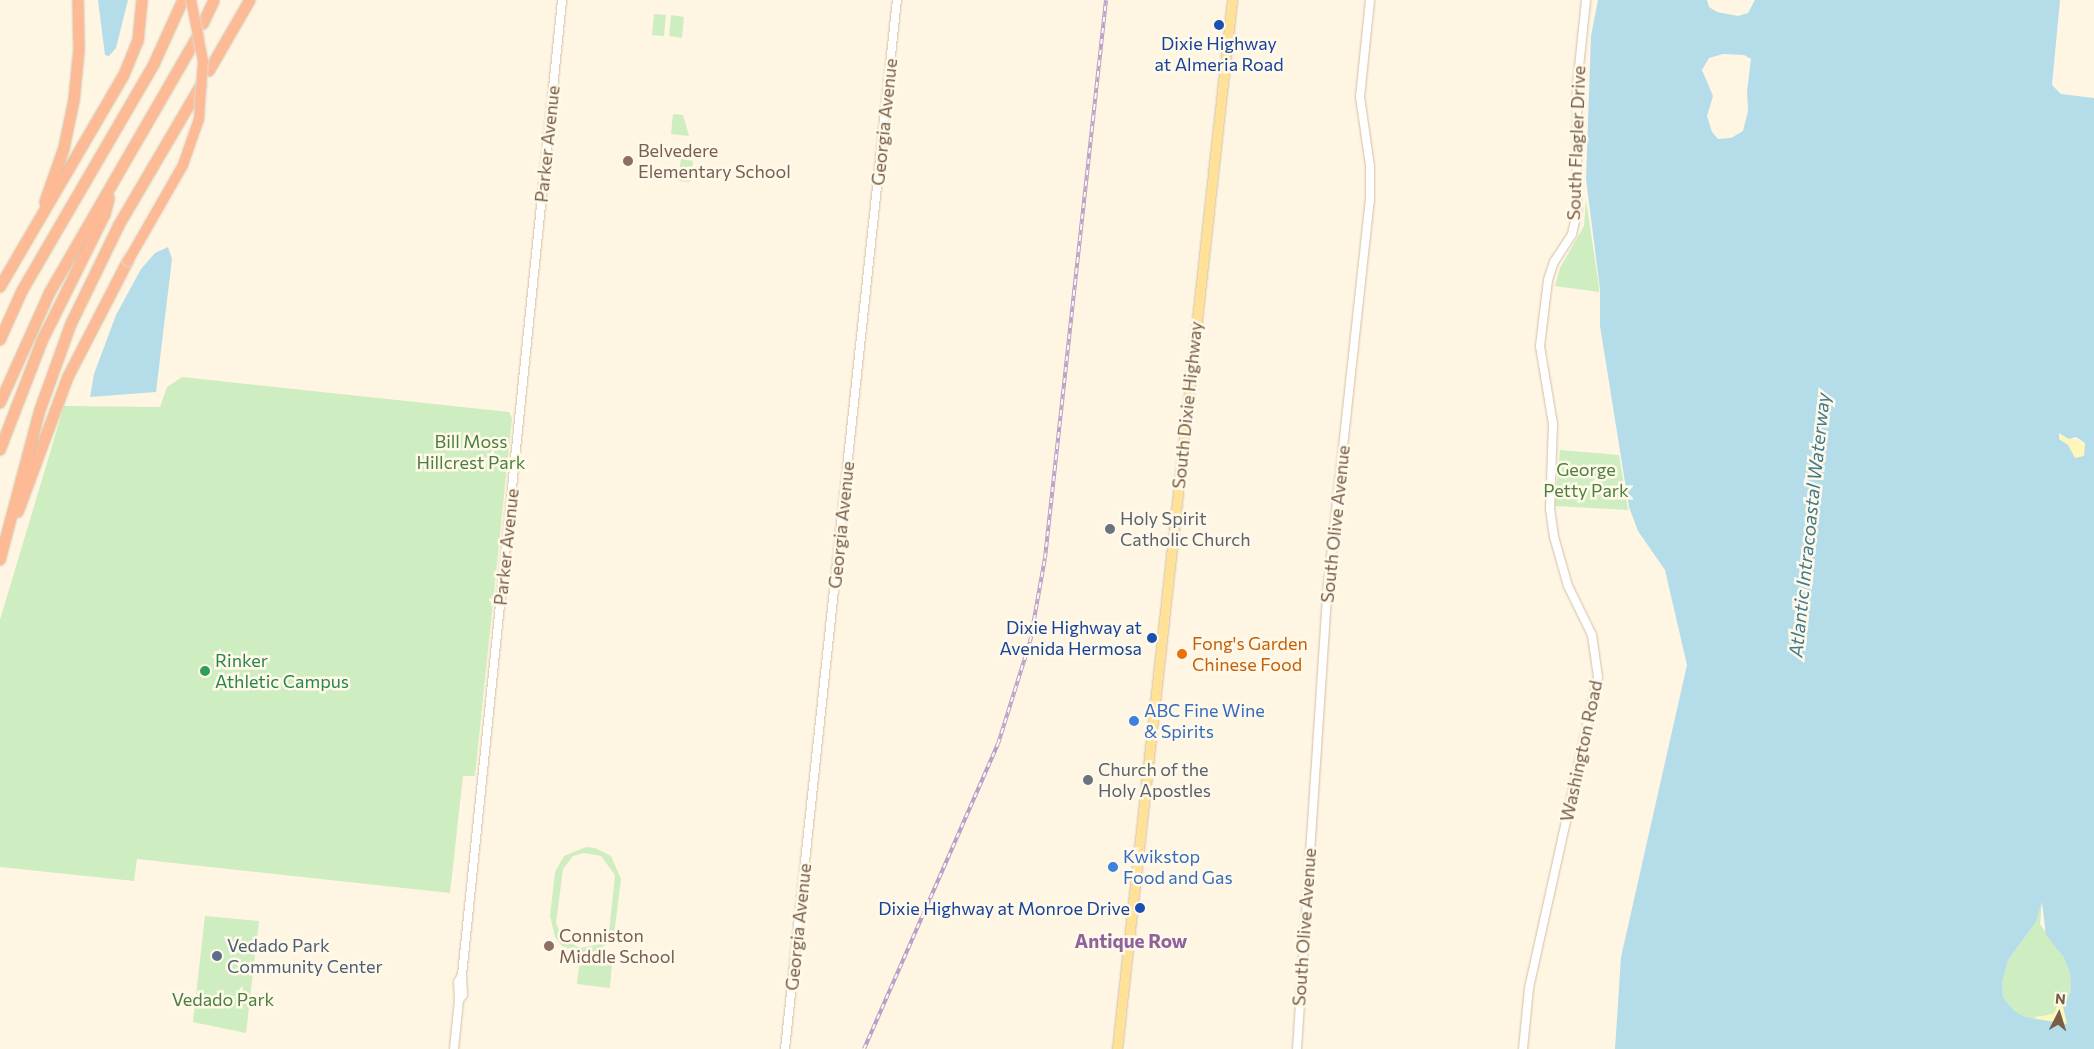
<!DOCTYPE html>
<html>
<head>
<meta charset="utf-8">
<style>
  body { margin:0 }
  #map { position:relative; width:2094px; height:1049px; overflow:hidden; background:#fef6e3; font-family:Commissioner,sans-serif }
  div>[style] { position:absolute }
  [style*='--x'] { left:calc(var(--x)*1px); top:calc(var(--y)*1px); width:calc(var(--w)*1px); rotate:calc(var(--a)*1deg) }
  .green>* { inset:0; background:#ceedc0 }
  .sand>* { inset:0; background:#fff6bb }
  .water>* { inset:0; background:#b5dde9 }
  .roads { filter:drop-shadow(0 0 1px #d4bfa5) drop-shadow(0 0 1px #d4bfa5) }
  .secondary>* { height:8px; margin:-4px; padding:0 4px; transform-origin:4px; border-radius:4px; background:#fff }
  .primary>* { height:9px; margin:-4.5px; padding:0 4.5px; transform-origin:4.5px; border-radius:4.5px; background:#ffe298 }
  .highway>* { height:10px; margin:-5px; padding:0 5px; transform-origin:5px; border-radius:5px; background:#fdba95 }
  .rail>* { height:4px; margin-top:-2px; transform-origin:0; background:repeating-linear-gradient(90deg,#fff9ea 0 5.5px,#baa0c8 0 11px); box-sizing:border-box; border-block:1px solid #baa0c8 }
  .bridges { filter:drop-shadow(0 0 1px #e1dbd7) drop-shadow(0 0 1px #e1dbd7) }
  .highway-bridge>* { height:10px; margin:-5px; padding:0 5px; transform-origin:5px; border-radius:5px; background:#fdba95 }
  .dots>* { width:14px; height:14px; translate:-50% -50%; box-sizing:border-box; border:2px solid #fff9ea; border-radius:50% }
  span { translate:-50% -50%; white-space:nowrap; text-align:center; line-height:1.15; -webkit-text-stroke:5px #fff9ea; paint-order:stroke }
  .transit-label { font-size:18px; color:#164399 }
  .right { translate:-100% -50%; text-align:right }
  .street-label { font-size:18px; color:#785d47 }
  .education-label { font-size:18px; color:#785e54 }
  .left { translate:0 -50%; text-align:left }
  .park-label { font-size:18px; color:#4b7f3d }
  .worship-label { font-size:18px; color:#5b616d }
  .food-label { font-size:18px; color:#c56008 }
  .leisure-label { font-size:18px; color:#27864d }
  .shop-label { font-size:18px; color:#366cbe }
  .service-label { font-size:18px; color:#4e5e75 }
  .water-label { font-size:19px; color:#3e798d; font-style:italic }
  .neighbourhood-label { font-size:19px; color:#8e629c; font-weight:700 }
  .north { position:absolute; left:2034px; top:989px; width:50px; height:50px; -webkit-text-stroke:4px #fff9ea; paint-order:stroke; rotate:5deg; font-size:14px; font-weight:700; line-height:20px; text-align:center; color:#785d47 }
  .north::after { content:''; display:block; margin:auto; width:18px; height:22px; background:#785d47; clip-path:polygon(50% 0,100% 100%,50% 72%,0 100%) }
</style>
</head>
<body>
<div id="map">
  <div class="green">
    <i style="clip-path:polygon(654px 14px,666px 15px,664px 36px,652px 35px)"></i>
    <i style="clip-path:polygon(671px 15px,684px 17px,682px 38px,669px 36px)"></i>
    <i style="clip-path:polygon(673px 114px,683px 115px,689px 136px,671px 134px)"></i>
    <i style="clip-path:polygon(681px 159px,693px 161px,690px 182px,678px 181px)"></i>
    <i style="clip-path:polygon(1586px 200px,1599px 287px,1599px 292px,1555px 286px,1560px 268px,1584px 226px)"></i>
    <i style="clip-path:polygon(182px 377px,509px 412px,512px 418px,475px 776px,463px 776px,450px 893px,137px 859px,134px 881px,0 867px,0 620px,64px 406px,160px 407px,167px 387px)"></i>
    <i style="clip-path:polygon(1560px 450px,1619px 455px,1628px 510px,1555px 506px)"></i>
    <i style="clip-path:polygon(evenodd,586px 847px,595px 848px,611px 856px,621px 879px,614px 935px,603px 947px,588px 954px,562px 946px,555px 937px,550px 916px,555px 872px,564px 856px,586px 847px,584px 853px,601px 856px,615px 875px,609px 932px,596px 945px,580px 948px,562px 938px,556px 923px,563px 869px,573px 856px,584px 853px)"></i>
    <i style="clip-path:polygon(evenodd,2042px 901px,2040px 924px,2063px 956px,2070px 973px,2073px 1026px,2041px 1049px,2003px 997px,2002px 983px,2008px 960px,2036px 922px,2042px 901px,2064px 1001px,2067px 1023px,2033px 1017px,2052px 1015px,2064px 1001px)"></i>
    <i style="clip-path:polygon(205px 916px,259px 921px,246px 1033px,193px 1022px)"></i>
    <i style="clip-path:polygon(580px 958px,612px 962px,610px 988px,577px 984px)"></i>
  </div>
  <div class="sand">
    <i style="clip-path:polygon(2059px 433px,2085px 443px,2084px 456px,2075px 458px,2068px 445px,2059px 439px)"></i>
    <i style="clip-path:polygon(2061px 1000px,2068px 1024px,2032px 1019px,2055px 1013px,2058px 1001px)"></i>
  </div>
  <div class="water">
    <i style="clip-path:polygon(98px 0,128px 0,116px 48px,109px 56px,105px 55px)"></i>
    <i style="clip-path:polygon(evenodd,1598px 0,1707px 0,1709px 7px,1717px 12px,1738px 16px,1748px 13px,1755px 0,2060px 0,2052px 85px,2061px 94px,2094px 98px,2094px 1049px,1615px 1049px,1621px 957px,1687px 665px,1665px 570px,1638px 531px,1629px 507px,1600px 326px,1600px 289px,1586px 179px,1591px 36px,1598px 0,1723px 54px,1744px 55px,1751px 59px,1747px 91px,1748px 111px,1743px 131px,1731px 138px,1718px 139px,1712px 132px,1707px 116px,1713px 96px,1702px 70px,1709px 58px,1723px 54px,1598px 0,2059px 433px,2069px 439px,2076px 437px,2085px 443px,2084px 456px,2075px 458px,2068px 445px,2059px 439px,2059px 433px,1598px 0,2042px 902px,2046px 935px,2063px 956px,2070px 973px,2071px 992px,2063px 1007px,2067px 1024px,2025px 1017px,2014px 1011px,2003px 997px,2002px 983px,2008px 960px,2036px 922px,2042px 902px)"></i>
    <i style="clip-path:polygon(168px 247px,172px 259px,156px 392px,90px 397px,94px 374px,116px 315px,141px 269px,155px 253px)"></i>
  </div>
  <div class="roads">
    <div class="secondary">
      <i style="--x:459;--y:1000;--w:18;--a:-93"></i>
      <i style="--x:458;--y:982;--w:8;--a:-60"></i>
      <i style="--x:454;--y:1049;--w:49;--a:-84.2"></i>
      <i style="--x:459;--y:1000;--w:6;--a:-51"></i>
      <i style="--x:463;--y:995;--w:20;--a:-93"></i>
      <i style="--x:462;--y:975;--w:980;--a:-84.14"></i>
      <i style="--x:785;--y:1049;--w:1055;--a:-83.91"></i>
      <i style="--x:1297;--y:1049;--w:465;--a:-86.2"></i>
      <i style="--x:1328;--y:585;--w:386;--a:-83.8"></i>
      <i style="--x:1370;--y:201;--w:35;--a:-90"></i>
      <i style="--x:1370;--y:166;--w:70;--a:-98.2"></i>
      <i style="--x:1360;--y:97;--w:98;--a:-84.1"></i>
      <i style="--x:1523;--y:1049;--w:61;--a:-84.4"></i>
      <i style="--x:1529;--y:988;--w:319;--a:-77.5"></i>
      <i style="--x:1598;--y:677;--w:42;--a:-98.1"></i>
      <i style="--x:1592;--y:635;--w:55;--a:-116.1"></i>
      <i style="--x:1568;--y:586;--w:51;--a:-105.9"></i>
      <i style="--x:1554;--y:537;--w:27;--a:-98"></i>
      <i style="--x:1550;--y:510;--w:86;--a:-88"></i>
      <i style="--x:1553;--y:424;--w:79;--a:-99.5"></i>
      <i style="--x:1540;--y:346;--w:66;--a:-83.1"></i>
      <i style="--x:1548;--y:280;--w:19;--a:-72"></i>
      <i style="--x:1554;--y:262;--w:33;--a:-57"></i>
      <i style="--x:1572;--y:234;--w:23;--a:-77"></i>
      <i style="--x:1577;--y:212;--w:126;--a:-90"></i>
      <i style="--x:1577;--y:86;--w:86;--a:-84"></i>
    </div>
    <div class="primary">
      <i style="--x:1117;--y:1049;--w:1055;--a:-83.74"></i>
    </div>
    <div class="highway">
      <i style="--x:203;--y:24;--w:26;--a:-65"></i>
      <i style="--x:209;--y:71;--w:82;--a:-60"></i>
      <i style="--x:45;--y:202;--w:57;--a:-70.6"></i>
      <i style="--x:64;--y:148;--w:49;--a:-78.2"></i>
      <i style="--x:74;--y:100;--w:50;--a:-84.3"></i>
      <i style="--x:79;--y:50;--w:50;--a:-91.1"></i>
      <i style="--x:0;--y:287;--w:246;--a:-59.7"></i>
      <i style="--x:124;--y:75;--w:37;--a:-68"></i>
      <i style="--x:138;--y:41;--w:41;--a:-84.4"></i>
      <i style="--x:0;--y:340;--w:54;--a:-65.8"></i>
      <i style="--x:22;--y:291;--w:263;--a:-59.8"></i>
      <i style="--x:154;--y:64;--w:70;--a:-65.6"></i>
      <i style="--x:0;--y:403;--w:122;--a:-65.8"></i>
      <i style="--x:50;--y:292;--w:296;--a:-60"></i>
      <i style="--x:0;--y:450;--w:117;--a:-68.9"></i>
      <i style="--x:42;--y:341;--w:142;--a:-63.6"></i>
      <i style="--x:105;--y:214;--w:16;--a:-75"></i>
      <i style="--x:18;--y:512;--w:144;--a:-69.7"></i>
      <i style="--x:68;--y:377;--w:131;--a:-62.7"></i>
      <i style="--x:0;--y:560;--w:155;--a:-75.1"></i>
      <i style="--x:40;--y:410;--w:91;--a:-70.2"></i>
      <i style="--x:71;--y:324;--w:110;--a:-64.1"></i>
      <i style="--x:119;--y:225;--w:162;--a:-59.6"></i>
    </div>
  </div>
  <div class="rail">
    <i style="--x:864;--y:1049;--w:333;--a:-66.3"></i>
    <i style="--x:998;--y:744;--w:107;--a:-72.6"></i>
    <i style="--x:1030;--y:642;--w:85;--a:-79.9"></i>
    <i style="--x:1045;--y:558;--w:561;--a:-83.76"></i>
  </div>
  <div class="bridges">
    <div class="highway-bridge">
      <i style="--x:128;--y:261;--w:111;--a:-60.2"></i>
      <i style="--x:183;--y:165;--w:49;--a:-70.8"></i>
      <i style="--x:199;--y:119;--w:58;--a:-86.1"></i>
      <i style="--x:203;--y:61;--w:62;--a:-101.1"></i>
    </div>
  </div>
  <div class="dots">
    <i style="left:1219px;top:25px;background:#1a4fb4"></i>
    <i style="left:628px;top:161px;background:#8d6e63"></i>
    <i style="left:1110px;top:529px;background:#6b7280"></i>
    <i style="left:1152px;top:638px;background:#1a4fb4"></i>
    <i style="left:1182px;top:654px;background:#e8710a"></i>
    <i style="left:205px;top:671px;background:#2e9e5b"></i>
    <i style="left:1134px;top:721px;background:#3f7fe0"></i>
    <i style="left:1088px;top:780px;background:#6b7280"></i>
    <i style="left:1113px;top:867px;background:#3f7fe0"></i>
    <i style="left:1140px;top:908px;background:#1a4fb4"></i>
    <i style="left:549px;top:946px;background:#8d6e63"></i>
    <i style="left:217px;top:956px;background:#5c6f8a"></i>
  </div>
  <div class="transit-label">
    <span style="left:1219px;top:54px">Dixie Highway<br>at Almeria Road</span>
    <span class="right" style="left:1142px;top:638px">Dixie Highway at<br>Avenida Hermosa</span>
    <span class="right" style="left:1130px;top:908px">Dixie Highway at Monroe Drive</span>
  </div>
  <div class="street-label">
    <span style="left:884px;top:122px;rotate:-84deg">Georgia Avenue</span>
    <span style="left:1576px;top:143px;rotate:-88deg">South Flagler Drive</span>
    <span style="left:547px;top:144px;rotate:-84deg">Parker Avenue</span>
    <span style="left:1187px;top:405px;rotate:-84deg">South Dixie Highway</span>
    <span style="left:1335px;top:524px;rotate:-84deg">South Olive Avenue</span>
    <span style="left:841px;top:525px;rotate:-84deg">Georgia Avenue</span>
    <span style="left:506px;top:547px;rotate:-84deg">Parker Avenue</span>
    <span style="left:1581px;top:751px;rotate:-78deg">Washington Road</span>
    <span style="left:798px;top:927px;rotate:-84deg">Georgia Avenue</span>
    <span style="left:1304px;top:927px;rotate:-86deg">South Olive Avenue</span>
  </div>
  <div class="education-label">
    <span class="left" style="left:638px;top:161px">Belvedere<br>Elementary School</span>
    <span class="left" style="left:559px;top:946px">Conniston<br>Middle School</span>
  </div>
  <div class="park-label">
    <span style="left:471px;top:452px">Bill Moss<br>Hillcrest Park</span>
    <span style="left:1586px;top:480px">George<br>Petty Park</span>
    <span style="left:223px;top:999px">Vedado Park</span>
  </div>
  <div class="worship-label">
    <span class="left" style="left:1120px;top:529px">Holy Spirit<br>Catholic Church</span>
    <span class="left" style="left:1098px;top:780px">Church of the<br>Holy Apostles</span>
  </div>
  <div class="food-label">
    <span class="left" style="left:1192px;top:654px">Fong's Garden<br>Chinese Food</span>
  </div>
  <div class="leisure-label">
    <span class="left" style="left:215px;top:671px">Rinker<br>Athletic Campus</span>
  </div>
  <div class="shop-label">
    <span class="left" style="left:1144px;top:721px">ABC Fine Wine<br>&amp; Spirits</span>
    <span class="left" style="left:1123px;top:867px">Kwikstop<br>Food and Gas</span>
  </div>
  <div class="service-label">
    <span class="left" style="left:227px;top:956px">Vedado Park<br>Community Center</span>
  </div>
  <div class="water-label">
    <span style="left:1809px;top:525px;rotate:-84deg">Atlantic Intracoastal Waterway</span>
  </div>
  <div class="neighbourhood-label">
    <span style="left:1131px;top:941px">Antique Row</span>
  </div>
  <div class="north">N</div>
</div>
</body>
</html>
